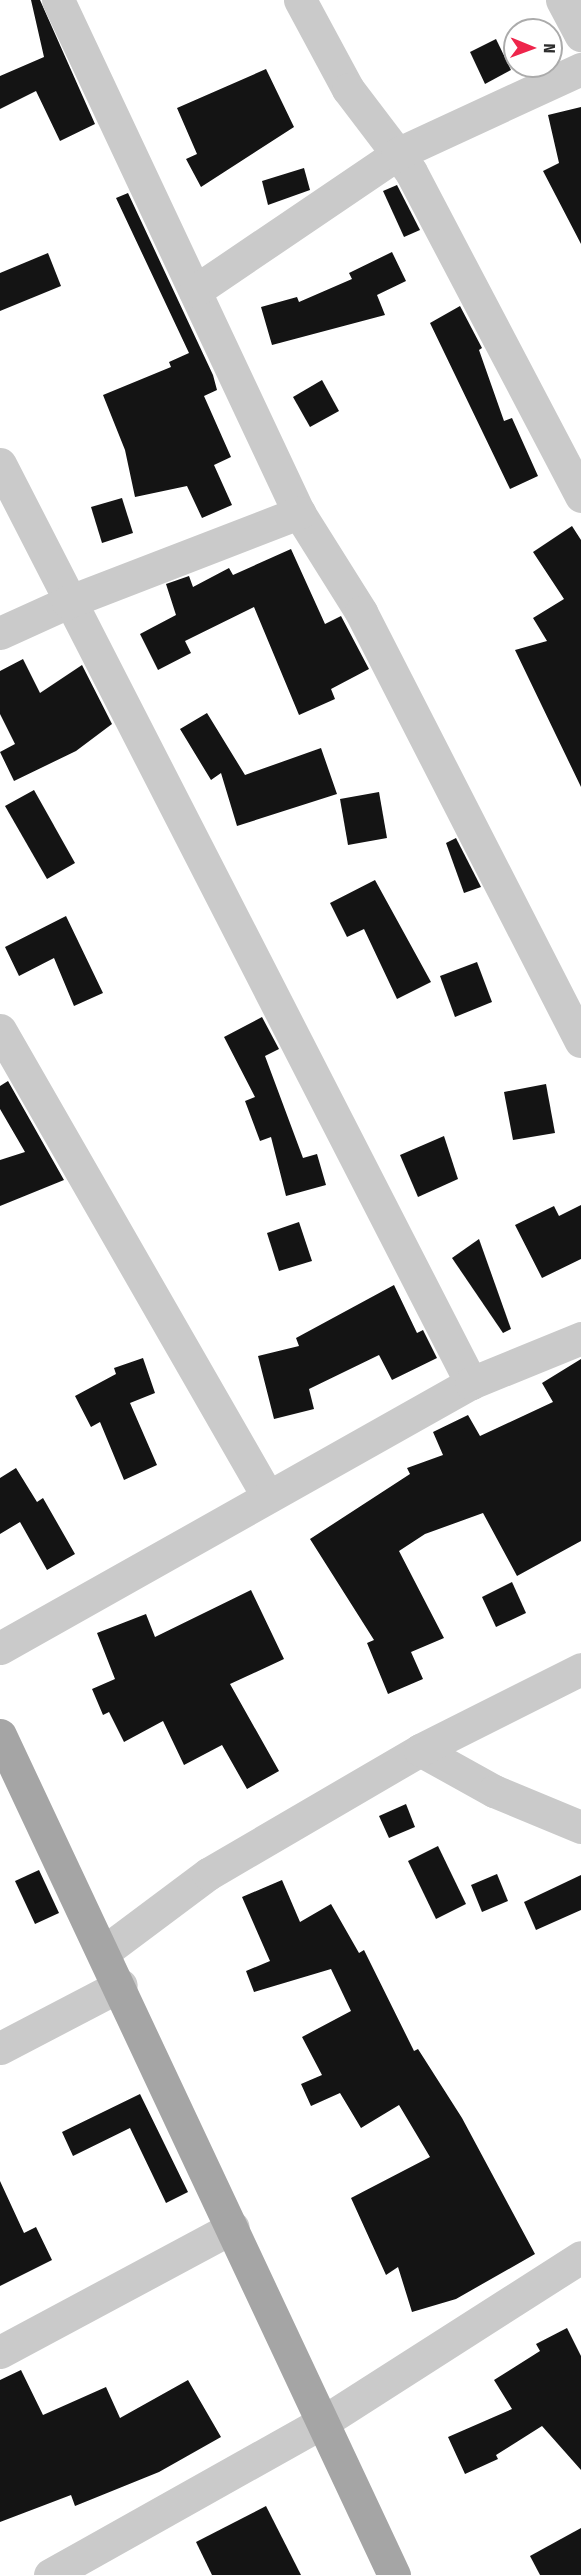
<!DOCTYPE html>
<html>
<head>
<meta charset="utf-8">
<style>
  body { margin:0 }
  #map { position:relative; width:581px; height:2575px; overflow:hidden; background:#fff; font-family:"Fira Sans Condensed",sans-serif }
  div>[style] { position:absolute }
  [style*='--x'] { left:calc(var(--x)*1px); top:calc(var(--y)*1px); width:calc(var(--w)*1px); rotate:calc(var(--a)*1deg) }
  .building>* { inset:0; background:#141414 }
  .minor>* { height:33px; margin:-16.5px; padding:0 16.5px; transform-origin:16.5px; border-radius:16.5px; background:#cacaca }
  .major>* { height:33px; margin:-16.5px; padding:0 16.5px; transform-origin:16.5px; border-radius:16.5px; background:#a5a5a5 }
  span { translate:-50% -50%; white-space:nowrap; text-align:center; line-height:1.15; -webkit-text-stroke:6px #fff; paint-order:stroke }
  .north { position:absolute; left:503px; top:18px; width:60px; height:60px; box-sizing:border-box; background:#fff; border:2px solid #ababab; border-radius:50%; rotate:91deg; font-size:16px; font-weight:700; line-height:24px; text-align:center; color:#2d2d2d }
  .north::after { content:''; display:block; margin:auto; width:21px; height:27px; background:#ee254b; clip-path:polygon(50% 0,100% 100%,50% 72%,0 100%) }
</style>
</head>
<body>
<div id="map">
  <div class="building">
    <i style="clip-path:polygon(31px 0,40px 0,95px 124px,60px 141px,36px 91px,0 109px,0 76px,44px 57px)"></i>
    <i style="clip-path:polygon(496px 39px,511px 70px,485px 84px,470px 52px)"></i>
    <i style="clip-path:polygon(266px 69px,294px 127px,201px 187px,186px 159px,197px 154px,177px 108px)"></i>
    <i style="clip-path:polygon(581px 107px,581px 244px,543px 171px,559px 163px,548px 115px)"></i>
    <i style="clip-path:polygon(304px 168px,310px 190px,268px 205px,262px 181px)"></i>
    <i style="clip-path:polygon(397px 185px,420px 230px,404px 237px,383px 191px)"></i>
    <i style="clip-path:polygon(128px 193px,213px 375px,217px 390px,204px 396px,231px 457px,214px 465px,232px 505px,202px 518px,187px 486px,135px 497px,125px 450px,103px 395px,171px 367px,169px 362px,189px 353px,116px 198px)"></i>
    <i style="clip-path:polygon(392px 252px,406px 281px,377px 295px,385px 315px,272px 345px,261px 307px,297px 297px,299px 302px,352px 279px,349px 273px)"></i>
    <i style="clip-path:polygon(48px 253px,61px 286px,0 311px,0 273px)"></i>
    <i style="clip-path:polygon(460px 306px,482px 348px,479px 350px,504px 421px,512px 418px,538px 476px,510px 489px,430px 323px)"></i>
    <i style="clip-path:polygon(322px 380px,339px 411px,310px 427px,293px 397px)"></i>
    <i style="clip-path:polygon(122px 498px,133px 533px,102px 543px,91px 507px)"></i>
    <i style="clip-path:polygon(572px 526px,581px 540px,581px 787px,515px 650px,547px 641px,533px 618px,564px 599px,533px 552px)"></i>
    <i style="clip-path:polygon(291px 549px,325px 624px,341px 616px,369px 669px,331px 689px,335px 699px,299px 715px,254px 607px,185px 641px,191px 653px,158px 670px,140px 634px,176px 615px,166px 584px,189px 576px,193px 587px,229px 568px,233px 575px)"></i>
    <i style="clip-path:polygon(23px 659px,40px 693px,82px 665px,112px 724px,76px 751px,14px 781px,0 752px,15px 744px,0 714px,0 671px)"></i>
    <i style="clip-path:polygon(207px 713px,245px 775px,321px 748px,337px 794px,237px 826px,221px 773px,211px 780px,180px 729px)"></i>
    <i style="clip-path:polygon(34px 790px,75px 863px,47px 879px,5px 806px)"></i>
    <i style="clip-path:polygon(379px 792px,387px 838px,348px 845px,340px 799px)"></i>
    <i style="clip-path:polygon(456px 838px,481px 887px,464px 893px,446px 843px)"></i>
    <i style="clip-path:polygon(375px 880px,431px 982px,397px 999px,364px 929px,347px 937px,330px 903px)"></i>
    <i style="clip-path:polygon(66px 916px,103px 993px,74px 1006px,54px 958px,19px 976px,5px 947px)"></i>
    <i style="clip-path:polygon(477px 962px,492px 1002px,455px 1017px,440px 976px)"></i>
    <i style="clip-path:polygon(262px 1017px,279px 1049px,265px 1056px,303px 1158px,317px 1154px,326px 1185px,286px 1196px,271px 1137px,260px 1141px,245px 1101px,255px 1097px,224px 1037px)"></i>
    <i style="clip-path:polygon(8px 1081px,64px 1180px,0 1206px,0 1160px,25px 1152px,0 1109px,0 1086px)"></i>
    <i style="clip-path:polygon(546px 1084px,555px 1133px,513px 1140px,504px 1092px)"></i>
    <i style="clip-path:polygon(444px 1136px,458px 1179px,418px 1197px,400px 1155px)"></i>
    <i style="clip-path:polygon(581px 1205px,581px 1259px,542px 1278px,515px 1225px,554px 1206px,559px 1216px)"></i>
    <i style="clip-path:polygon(299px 1222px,312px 1261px,279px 1271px,267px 1233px)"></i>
    <i style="clip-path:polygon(479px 1239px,511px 1329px,503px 1333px,452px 1258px)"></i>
    <i style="clip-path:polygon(394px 1285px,417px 1333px,423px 1330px,437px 1358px,392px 1380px,379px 1355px,309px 1389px,314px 1409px,274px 1419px,258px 1356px,299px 1346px,296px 1338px)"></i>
    <i style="clip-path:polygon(143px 1358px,155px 1393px,130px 1403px,157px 1465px,124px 1480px,100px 1422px,91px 1427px,75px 1396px,116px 1374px,114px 1368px)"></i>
    <i style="clip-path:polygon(581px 1359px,581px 1541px,517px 1576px,483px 1513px,425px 1534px,399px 1551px,444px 1638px,411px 1652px,423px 1679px,388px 1694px,367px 1643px,374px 1640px,310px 1539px,410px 1474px,407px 1468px,443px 1455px,433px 1432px,468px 1415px,480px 1436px,553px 1402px,542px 1383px)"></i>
    <i style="clip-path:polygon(16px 1468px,37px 1502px,43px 1498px,75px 1554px,47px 1570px,20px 1522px,0 1534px,0 1478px)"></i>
    <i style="clip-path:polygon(512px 1582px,526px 1613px,496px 1627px,482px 1597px)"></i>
    <i style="clip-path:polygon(251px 1590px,284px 1659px,230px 1684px,279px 1771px,247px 1789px,222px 1745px,184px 1765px,163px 1721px,124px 1742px,109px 1712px,103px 1715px,92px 1689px,115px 1679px,97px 1633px,146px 1614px,155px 1637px)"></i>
    <i style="clip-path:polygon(406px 1804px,415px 1827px,389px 1838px,379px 1816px)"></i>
    <i style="clip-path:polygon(438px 1846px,466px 1904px,436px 1919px,408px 1861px)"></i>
    <i style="clip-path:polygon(39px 1870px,59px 1913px,35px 1924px,15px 1881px)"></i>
    <i style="clip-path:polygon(497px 1874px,508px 1901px,482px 1912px,471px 1885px)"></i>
    <i style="clip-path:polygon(581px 1875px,581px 1910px,536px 1930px,524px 1902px)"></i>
    <i style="clip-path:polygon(282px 1880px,300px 1922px,331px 1904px,359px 1953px,364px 1950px,414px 2051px,418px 2049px,462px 2118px,535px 2254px,456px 2299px,412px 2312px,398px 2267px,386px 2275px,351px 2198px,430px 2157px,399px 2105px,361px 2128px,340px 2093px,311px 2106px,301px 2084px,322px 2075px,302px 2037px,351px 2011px,331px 1969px,254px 1992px,246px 1971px,270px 1961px,242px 1897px)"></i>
    <i style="clip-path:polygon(140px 2094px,188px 2192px,166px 2203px,130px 2128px,73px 2156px,62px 2132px)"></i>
    <i style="clip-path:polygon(0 2181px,24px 2233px,36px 2227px,52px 2260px,0 2286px)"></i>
    <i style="clip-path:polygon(567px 2328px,581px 2356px,581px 2470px,542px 2426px,496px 2455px,498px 2459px,465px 2474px,448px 2437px,512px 2409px,494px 2380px,540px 2351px,536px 2344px)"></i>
    <i style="clip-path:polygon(21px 2370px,43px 2415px,106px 2387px,120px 2418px,188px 2380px,221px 2437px,159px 2472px,75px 2506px,71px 2495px,0 2522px,0 2380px)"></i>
    <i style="clip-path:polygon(266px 2506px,301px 2575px,212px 2575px,196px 2542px)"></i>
    <i style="clip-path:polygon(581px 2528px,581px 2575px,540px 2575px,530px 2556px)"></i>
  </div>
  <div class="minor">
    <i style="--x:58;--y:0;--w:567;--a:64.84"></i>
    <i style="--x:299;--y:513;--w:117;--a:57.9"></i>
    <i style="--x:361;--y:612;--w:482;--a:62.9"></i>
    <i style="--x:300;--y:0;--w:101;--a:61.7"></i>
    <i style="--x:348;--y:89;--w:104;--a:52.8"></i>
    <i style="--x:411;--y:172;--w:366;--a:62.3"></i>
    <i style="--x:562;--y:0;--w:40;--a:62"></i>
    <i style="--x:195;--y:291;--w:244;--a:-34.1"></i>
    <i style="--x:397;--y:154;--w:203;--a:-24.8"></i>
    <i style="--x:0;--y:464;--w:1033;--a:62.86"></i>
    <i style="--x:0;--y:633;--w:75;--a:-24.5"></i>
    <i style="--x:68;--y:602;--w:248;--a:-21.1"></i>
    <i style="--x:0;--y:1030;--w:538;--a:60.15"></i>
    <i style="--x:0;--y:1648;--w:540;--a:-29.36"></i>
    <i style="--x:471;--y:1383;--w:119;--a:-22.2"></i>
    <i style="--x:420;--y:1750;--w:85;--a:29"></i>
    <i style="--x:494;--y:1791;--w:94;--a:22.5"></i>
    <i style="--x:105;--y:1951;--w:129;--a:-36.8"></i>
    <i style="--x:208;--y:1874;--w:246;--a:-30.3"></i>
    <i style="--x:420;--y:1750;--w:180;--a:-26.7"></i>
    <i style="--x:0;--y:2048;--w:136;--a:-27.5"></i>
    <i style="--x:0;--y:2352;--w:264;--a:-28.2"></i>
    <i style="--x:50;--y:2575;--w:313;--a:-29.3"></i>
    <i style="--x:323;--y:2422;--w:306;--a:-32.6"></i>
  </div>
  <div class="major">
    <i style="--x:0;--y:1735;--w:928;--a:64.87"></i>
  </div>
  <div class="north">N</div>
</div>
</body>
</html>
